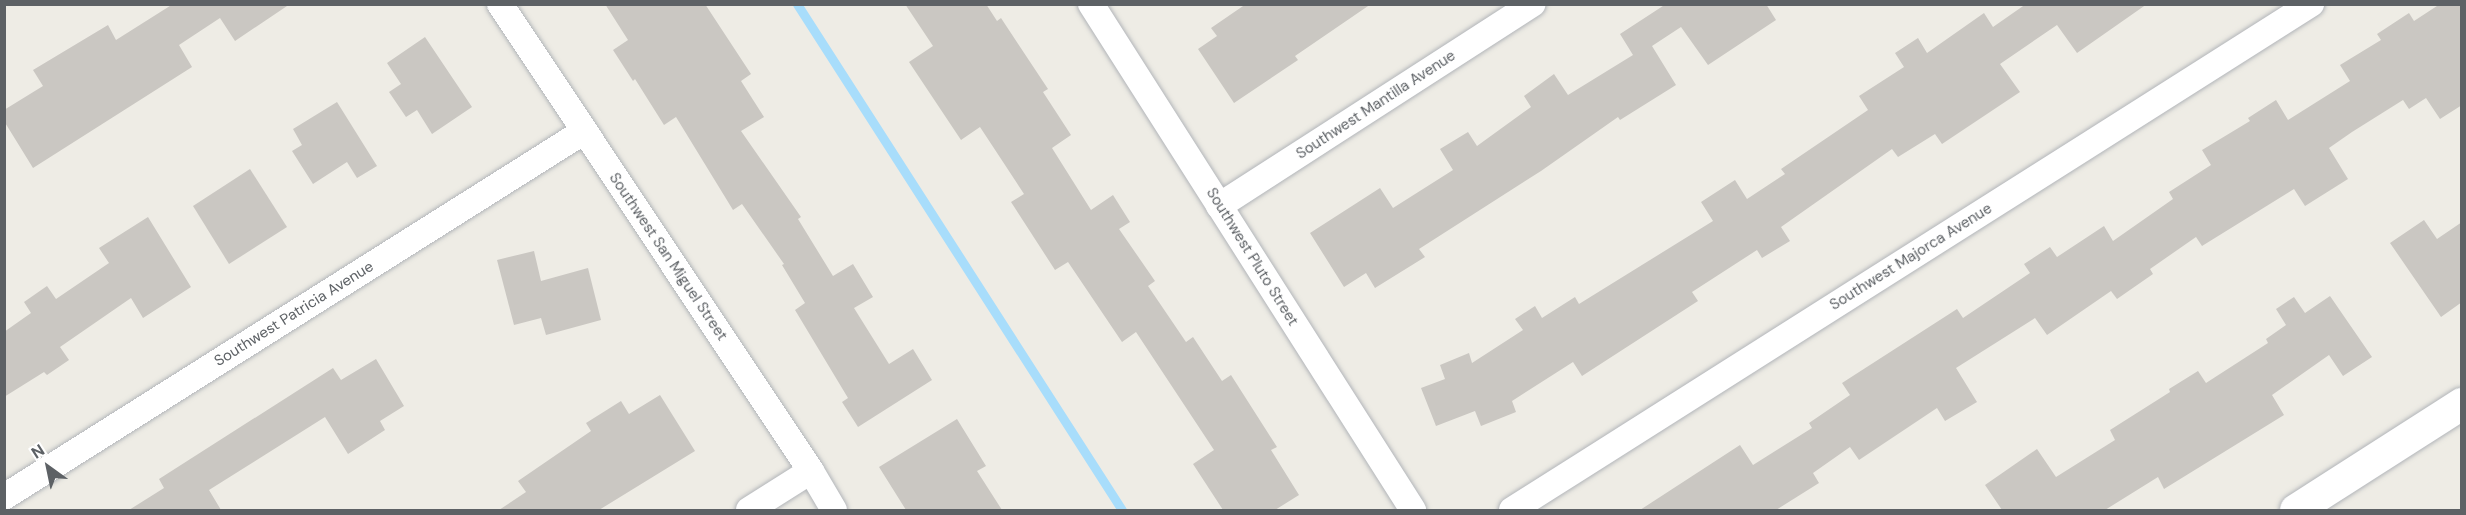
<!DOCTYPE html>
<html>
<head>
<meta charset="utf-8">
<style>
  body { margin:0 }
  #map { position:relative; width:2466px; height:515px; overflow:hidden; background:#eeece5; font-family:"DM Sans",sans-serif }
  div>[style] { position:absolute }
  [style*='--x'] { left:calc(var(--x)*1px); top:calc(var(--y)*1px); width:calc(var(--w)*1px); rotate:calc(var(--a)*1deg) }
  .stream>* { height:9px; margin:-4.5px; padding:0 4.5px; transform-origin:4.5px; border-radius:4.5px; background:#a8ddfb }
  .building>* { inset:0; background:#cac7c2 }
  .roads { filter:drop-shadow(0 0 2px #b2b5b9) drop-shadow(0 0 2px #b2b5b9) }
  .minor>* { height:26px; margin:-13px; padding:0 13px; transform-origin:13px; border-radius:13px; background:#fff }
  .tertiary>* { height:32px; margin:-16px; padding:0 16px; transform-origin:16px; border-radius:16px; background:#fff }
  span { translate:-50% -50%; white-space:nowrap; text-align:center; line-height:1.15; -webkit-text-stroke:4.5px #fff; paint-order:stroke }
  .street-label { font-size:15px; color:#5d6165 }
  .frame { position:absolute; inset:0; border:6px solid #5d6165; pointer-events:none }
  .north { position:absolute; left:18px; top:437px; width:60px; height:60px; -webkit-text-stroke:4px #fff; paint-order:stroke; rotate:327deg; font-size:16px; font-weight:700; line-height:24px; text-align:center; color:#5d6165 }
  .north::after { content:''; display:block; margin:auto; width:21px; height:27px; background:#5d6165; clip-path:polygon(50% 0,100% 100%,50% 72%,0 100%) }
</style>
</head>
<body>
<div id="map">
  <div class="stream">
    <i style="--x:797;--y:4;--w:601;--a:57.29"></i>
  </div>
  <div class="building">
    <i style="clip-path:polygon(173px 4px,290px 4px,235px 41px,220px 18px,179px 45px,192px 67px,33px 168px,4px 121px,4px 110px,43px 86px,33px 70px,108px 25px,116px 40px)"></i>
    <i style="clip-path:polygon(605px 4px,705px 4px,751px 74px,741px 81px,764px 117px,741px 131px,801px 217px,798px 219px,833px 276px,853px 264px,873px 297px,854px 308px,889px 364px,913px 349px,932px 380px,858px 427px,842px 402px,848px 398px,795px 310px,805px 303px,782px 265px,784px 264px,742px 204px,733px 210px,676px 117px,664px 125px,635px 79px,633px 81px,613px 50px,628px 40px)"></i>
    <i style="clip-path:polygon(905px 4px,986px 4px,997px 21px,1001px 18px,1048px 89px,1043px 92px,1071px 135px,1052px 148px,1091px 210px,1113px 195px,1130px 222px,1119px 229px,1155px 281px,1148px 286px,1186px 342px,1193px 337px,1222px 381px,1231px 375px,1277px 447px,1271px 450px,1299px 495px,1275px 510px,1223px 510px,1193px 464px,1214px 450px,1136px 332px,1122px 342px,1068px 262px,1055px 270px,1011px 202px,1024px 194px,980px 127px,961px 140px,909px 62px,933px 46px)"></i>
    <i style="clip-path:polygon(1246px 4px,1371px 4px,1295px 56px,1298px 60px,1234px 103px,1198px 49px,1217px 36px,1211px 28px)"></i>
    <i style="clip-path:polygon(1666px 4px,1766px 4px,1776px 20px,1708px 65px,1681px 27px,1652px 46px,1676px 85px,1620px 120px,1618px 117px,1541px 171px,1419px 249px,1425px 257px,1375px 288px,1366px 273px,1344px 287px,1310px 233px,1380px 188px,1393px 208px,1453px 170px,1440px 149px,1468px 132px,1477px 146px,1531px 107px,1524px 96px,1554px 74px,1568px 95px,1633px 55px,1620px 34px)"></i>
    <i style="clip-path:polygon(2026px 4px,2147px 4px,2077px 53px,2057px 25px,2000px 64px,2020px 92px,1942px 144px,1935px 134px,1898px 157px,1892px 149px,1781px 227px,1790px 241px,1762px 258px,1757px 250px,1692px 292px,1698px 301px,1582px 376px,1573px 362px,1512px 401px,1516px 412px,1481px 426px,1475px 411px,1436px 426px,1421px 388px,1445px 379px,1440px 365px,1469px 353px,1472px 363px,1523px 330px,1515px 319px,1535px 306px,1542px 318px,1575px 297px,1579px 304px,1713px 221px,1701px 202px,1735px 180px,1747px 199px,1785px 174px,1781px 169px,1868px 110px,1859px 96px,1904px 67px,1895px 53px,1918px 38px,1927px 53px,1984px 13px,1993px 27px)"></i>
    <i style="clip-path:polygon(2440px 4px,2462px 4px,2462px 105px,2440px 119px,2426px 98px,2409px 109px,2403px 100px,2352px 132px,2329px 148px,2348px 179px,2305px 206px,2294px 189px,2202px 246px,2196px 237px,2150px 269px,2153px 274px,2117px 299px,2111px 291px,2047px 335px,2035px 318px,1956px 368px,1977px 402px,1945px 421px,1937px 408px,1859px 460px,1850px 447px,1813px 473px,1819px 483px,1776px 510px,1640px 510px,1740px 445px,1753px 465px,1812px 428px,1809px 423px,1850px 395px,1842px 383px,1957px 309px,1963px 318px,2030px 273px,2024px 264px,2050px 247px,2057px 257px,2104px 226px,2113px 241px,2173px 199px,2169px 192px,2211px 165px,2202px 150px,2250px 121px,2248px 118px,2276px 100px,2288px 120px,2350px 81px,2340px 65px,2381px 40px,2377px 34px,2409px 13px,2414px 21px)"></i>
    <i style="clip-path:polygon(425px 37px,472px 107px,432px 134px,417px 110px,406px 117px,389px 92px,401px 84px,387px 63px)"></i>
    <i style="clip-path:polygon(337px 102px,377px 166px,357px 178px,347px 162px,313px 184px,292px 151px,302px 145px,293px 129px)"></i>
    <i style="clip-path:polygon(250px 169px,287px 227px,229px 264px,193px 206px)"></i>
    <i style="clip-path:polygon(148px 217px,191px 287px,143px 318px,131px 298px,60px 347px,69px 360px,47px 375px,44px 372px,4px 397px,4px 332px,31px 313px,24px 302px,47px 286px,56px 299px,109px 263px,99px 248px)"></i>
    <i style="clip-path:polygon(2424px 220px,2437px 239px,2462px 222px,2462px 302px,2441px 317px,2390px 243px)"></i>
    <i style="clip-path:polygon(534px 251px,541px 281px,588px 268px,601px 320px,546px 335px,541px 318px,514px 325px,497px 260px)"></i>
    <i style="clip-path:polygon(2330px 296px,2372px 357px,2343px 376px,2329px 355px,2272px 395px,2284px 415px,2164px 489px,2158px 477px,2105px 510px,2002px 510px,1985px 485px,2037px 449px,2056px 477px,2115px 440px,2110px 430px,2170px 392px,2169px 389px,2198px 371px,2206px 383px,2268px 343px,2266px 339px,2286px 325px,2276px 309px,2294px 297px,2305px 313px)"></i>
    <i style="clip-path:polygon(376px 359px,404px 406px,380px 421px,385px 430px,348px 454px,325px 417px,209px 490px,221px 510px,129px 510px,164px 488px,159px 479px,333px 368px,341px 380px)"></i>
    <i style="clip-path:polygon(660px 395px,695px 451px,599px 510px,499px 510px,526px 492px,518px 481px,591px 431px,586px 423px,621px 401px,629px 414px)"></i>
    <i style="clip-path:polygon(957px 419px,986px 466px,977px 471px,1002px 510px,906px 510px,879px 467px)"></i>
  </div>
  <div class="roads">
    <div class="minor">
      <i style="--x:500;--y:4;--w:561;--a:56.34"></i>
      <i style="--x:811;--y:471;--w:45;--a:59.5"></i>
      <i style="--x:1091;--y:4;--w:600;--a:57.53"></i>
      <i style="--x:1219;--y:206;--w:373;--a:-32.8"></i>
      <i style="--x:4;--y:497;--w:684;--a:-32.23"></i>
      <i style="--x:749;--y:510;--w:73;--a:-32.2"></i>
      <i style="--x:1512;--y:510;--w:946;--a:-32.35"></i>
    </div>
    <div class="tertiary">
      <i style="--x:2296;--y:510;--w:197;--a:-32.6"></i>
    </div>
  </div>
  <div class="street-label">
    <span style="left:1376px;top:105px;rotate:-33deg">Southwest Mantilla Avenue</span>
    <span style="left:668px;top:257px;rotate:56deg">Southwest San Miguel Street</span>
    <span style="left:1252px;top:257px;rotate:58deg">Southwest Pluto Street</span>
    <span style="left:1911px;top:257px;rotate:-32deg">Southwest Majorca Avenue</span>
    <span style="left:294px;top:314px;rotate:-32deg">Southwest Patricia Avenue</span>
  </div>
  <div class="frame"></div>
  <div class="north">N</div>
</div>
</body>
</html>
